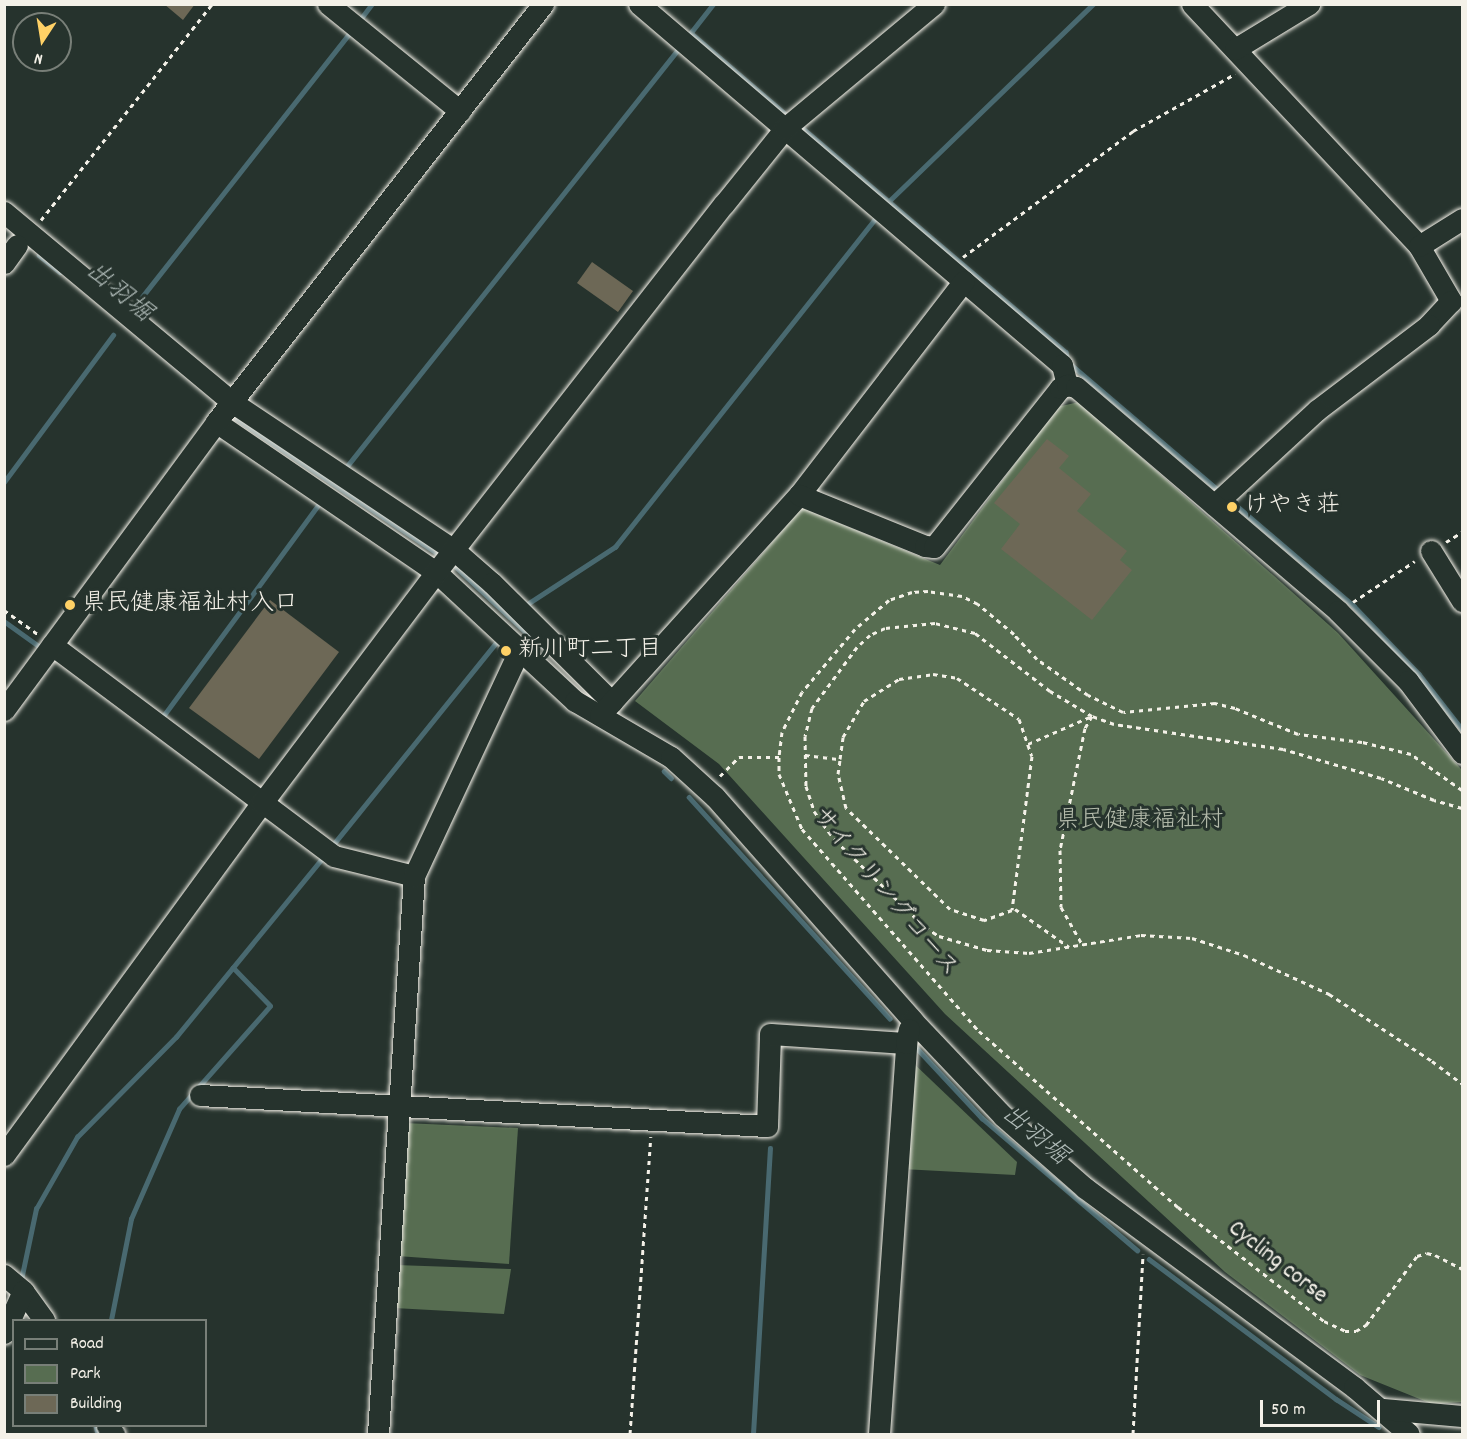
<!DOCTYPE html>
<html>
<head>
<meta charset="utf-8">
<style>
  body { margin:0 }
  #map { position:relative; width:1467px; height:1439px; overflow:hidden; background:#26332d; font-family:Dekko,"Klee One",sans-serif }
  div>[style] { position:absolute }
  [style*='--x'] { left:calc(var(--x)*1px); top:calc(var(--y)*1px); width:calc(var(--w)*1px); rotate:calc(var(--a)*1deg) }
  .green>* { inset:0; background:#576d51 }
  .stream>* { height:4.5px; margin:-2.25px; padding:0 2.25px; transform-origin:2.25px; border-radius:2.25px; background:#496970 }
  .building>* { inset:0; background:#6d6856 }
  .path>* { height:3px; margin-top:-1.5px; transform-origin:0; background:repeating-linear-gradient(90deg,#f4f1e8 0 4.5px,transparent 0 9px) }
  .roads { filter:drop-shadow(0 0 2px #f4f1e8) drop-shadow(0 0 2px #f4f1e8) }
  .minor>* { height:21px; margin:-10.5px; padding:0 10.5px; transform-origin:10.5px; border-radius:10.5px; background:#26332d }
  .dots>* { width:16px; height:16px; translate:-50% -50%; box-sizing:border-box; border:3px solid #26332d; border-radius:50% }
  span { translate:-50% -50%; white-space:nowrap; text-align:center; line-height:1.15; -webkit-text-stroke:6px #26332d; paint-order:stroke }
  .poi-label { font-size:24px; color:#f4f1e8 }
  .left { translate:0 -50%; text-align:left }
  .park-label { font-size:24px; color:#b5bcac }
  .street-label { font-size:24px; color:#f4f1e8 }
  .water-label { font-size:26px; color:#b0bbb8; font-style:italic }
  .frame { position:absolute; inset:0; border:6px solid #f4f1e8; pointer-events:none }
  .legend { position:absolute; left:12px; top:1319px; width:195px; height:108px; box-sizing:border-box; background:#26332d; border:2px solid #787f78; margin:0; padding:8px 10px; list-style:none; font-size:18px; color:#f4f1e8 }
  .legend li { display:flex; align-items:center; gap:12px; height:30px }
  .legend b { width:30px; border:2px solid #787f78 }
  .north { position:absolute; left:12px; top:12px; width:60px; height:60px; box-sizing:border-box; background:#26332d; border:2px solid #787f78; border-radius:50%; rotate:192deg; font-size:16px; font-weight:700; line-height:24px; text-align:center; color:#f4f1e8 }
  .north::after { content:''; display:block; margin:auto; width:21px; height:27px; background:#ffd166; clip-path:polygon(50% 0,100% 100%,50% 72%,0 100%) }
  .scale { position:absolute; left:1260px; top:1400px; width:120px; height:27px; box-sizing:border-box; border:3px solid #f4f1e8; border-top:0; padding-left:8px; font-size:18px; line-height:21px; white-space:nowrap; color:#f4f1e8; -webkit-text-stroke:4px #26332d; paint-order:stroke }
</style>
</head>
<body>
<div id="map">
  <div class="green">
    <i style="clip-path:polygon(1079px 402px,1338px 633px,1462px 770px,1462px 1402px,1432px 1404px,1360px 1375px,1225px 1272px,945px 1014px,719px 764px,635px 701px,802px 508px,940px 565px,1057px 407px)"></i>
    <i style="clip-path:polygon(909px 1059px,1017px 1162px,1015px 1175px,902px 1169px)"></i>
    <i style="clip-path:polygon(404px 1123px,518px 1128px,509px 1264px,397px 1256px)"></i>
    <i style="clip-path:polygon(396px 1265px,511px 1269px,504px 1314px,394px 1308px)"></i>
  </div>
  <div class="stream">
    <i style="--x:359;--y:21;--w:21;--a:-53"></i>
    <i style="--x:691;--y:33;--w:130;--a:40.6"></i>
    <i style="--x:689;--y:35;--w:39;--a:-52"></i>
    <i style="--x:799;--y:125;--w:350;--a:40.4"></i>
    <i style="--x:1066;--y:352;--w:10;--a:79"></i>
    <i style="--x:1068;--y:362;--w:201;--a:40.4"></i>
    <i style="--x:888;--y:202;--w:285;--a:-44"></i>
    <i style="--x:39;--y:255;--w:27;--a:39"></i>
    <i style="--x:138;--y:302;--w:346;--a:-51.8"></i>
    <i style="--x:237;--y:419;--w:243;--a:33.8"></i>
    <i style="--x:344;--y:470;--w:540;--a:-51.54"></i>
    <i style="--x:4;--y:482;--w:183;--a:-53.4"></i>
    <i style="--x:1230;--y:500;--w:163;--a:40.5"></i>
    <i style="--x:1354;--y:606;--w:94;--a:46.3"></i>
    <i style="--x:1419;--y:674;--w:70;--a:52"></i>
    <i style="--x:453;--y:564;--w:119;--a:43"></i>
    <i style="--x:529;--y:603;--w:103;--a:-33.1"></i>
    <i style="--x:615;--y:547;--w:422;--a:-51.6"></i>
    <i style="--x:4;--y:621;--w:48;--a:35.7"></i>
    <i style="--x:161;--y:719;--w:270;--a:-53.7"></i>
    <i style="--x:664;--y:771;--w:10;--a:45"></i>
    <i style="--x:689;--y:797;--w:299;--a:47.8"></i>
    <i style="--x:332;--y:846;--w:260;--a:-51.1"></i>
    <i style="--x:914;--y:1045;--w:100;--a:47"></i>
    <i style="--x:982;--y:1118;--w:204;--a:40.4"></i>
    <i style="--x:1149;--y:1259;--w:234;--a:36.8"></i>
    <i style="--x:1336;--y:1399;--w:51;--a:33.1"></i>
    <i style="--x:21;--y:1280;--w:73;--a:-78.1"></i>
    <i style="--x:36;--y:1209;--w:83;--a:-60.3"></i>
    <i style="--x:77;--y:1137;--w:141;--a:-45.3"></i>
    <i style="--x:176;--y:1037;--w:235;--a:-50.7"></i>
    <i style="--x:111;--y:1320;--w:103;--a:-78.8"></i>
    <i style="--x:131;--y:1219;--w:120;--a:-66.4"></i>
    <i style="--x:179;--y:1109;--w:137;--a:-48.5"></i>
    <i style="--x:270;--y:1006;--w:53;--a:-134.2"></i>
    <i style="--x:96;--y:1426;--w:8;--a:76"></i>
    <i style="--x:753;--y:1434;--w:286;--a:-86.6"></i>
  </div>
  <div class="building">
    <i style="clip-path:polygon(164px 4px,195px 4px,183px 20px)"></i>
    <i style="clip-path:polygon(592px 262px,633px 291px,618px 312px,577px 283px)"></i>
    <i style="clip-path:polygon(1047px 439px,1069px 456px,1059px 468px,1091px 494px,1077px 511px,1127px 551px,1120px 560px,1132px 570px,1092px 620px,1001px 549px,1020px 524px,994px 503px)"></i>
    <i style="clip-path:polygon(270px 600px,339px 652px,259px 759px,189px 708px)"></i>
  </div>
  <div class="path">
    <i style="--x:41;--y:220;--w:275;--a:-51.6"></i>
    <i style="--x:963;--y:257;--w:212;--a:-36.5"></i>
    <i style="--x:1133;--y:131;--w:117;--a:-29.2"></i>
    <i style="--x:1446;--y:542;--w:19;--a:-32"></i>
    <i style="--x:1353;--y:602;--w:74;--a:-33.5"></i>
    <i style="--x:4;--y:610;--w:43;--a:35.5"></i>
    <i style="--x:1028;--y:744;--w:70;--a:-23.6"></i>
    <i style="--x:1092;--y:716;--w:14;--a:120"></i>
    <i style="--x:1085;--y:728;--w:125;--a:101.6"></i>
    <i style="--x:1060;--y:850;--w:57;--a:89"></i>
    <i style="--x:1061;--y:907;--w:43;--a:60.4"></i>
    <i style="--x:805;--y:755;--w:35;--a:7"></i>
    <i style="--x:840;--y:759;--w:22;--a:-82"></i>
    <i style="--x:843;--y:737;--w:42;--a:-59.7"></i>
    <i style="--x:864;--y:701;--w:41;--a:-32.2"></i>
    <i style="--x:899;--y:679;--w:34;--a:-8"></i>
    <i style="--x:933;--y:674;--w:24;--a:9"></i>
    <i style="--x:957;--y:678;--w:74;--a:33.5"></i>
    <i style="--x:1019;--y:719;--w:39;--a:71"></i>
    <i style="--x:1032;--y:756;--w:155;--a:97.4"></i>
    <i style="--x:1012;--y:910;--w:30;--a:160"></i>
    <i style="--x:984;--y:920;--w:36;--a:-162"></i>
    <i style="--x:950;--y:909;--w:145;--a:-135.8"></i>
    <i style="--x:846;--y:808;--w:35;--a:-103"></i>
    <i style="--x:838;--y:774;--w:15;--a:-82"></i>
    <i style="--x:720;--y:776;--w:27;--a:-45"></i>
    <i style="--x:739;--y:757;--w:40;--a:0"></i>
    <i style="--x:1462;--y:790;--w:62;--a:-144.8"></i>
    <i style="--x:1411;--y:754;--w:50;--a:-166.2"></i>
    <i style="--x:1362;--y:742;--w:64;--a:-172.9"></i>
    <i style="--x:1298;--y:734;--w:68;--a:-157.6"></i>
    <i style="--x:1235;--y:708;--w:21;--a:-166"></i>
    <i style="--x:1215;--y:703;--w:92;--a:174.4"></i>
    <i style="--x:1123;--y:712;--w:39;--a:-154"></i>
    <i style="--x:1088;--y:695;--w:62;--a:-144.8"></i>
    <i style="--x:1037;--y:659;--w:34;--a:-133"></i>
    <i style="--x:1014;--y:634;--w:47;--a:-140.2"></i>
    <i style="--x:978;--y:604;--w:18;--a:-153"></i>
    <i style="--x:962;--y:596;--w:34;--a:-172"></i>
    <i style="--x:928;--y:591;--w:16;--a:176"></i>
    <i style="--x:912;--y:592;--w:24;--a:161"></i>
    <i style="--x:889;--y:600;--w:45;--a:139.5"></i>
    <i style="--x:855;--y:629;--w:82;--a:130.1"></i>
    <i style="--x:802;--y:692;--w:45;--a:116.6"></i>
    <i style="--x:782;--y:732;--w:25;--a:97"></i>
    <i style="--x:779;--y:757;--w:17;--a:90"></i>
    <i style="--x:779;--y:774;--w:60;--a:67.3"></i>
    <i style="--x:802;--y:829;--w:269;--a:48.8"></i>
    <i style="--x:979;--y:1031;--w:266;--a:41.5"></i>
    <i style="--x:1178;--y:1207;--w:185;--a:38"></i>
    <i style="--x:1324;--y:1321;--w:23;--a:25"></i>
    <i style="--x:1345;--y:1331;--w:11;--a:0"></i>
    <i style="--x:1356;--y:1331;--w:12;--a:-31"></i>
    <i style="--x:1366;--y:1325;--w:86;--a:-53.5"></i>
    <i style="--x:1417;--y:1256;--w:10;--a:-17"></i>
    <i style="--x:1427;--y:1253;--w:8;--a:14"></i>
    <i style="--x:1435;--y:1255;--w:30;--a:27"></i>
    <i style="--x:1462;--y:808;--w:29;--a:-164"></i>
    <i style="--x:1434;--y:800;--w:57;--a:-157.5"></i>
    <i style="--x:1381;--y:778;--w:102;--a:-163.5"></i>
    <i style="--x:1283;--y:749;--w:171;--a:-171.6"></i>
    <i style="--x:1114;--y:724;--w:23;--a:-160"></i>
    <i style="--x:1092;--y:716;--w:49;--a:-149.2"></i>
    <i style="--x:1050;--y:691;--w:95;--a:-142.3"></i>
    <i style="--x:975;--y:633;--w:41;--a:-166"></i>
    <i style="--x:935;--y:623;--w:50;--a:174.3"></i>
    <i style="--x:885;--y:628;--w:17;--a:155"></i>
    <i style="--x:870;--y:635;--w:18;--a:137"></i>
    <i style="--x:857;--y:647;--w:76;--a:126.4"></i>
    <i style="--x:812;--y:708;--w:29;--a:104"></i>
    <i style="--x:805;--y:736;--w:50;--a:88.9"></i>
    <i style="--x:806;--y:786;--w:26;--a:72"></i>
    <i style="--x:814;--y:811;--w:16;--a:55"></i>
    <i style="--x:823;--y:824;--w:20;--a:53"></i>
    <i style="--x:835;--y:840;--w:125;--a:44"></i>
    <i style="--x:925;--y:927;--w:17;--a:33"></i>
    <i style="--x:939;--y:936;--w:50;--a:16.3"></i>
    <i style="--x:987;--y:950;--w:42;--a:4.1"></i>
    <i style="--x:1029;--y:953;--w:113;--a:-9.1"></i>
    <i style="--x:1141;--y:935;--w:51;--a:3.4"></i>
    <i style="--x:1192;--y:938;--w:55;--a:18.1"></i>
    <i style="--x:1244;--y:955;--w:94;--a:24.6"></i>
    <i style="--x:1329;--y:994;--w:123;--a:33"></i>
    <i style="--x:1432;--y:1061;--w:38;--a:37"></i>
    <i style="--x:1015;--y:909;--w:66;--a:35.1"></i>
    <i style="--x:630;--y:1434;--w:298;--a:-86"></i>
    <i style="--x:1133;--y:1434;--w:180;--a:-86.8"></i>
  </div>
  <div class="roads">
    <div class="minor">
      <i style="--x:328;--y:4;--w:170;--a:39"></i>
      <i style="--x:639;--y:4;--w:556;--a:40.48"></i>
      <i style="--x:1062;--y:365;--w:21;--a:76"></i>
      <i style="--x:1192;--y:4;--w:332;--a:46.8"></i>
      <i style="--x:1419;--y:246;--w:64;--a:59.8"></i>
      <i style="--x:1451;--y:301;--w:33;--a:133"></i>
      <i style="--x:1429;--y:325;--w:141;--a:142.8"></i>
      <i style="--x:1317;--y:410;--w:140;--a:137.3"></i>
      <i style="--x:1235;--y:49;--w:87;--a:-31.3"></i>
      <i style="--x:4;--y:212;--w:297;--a:39.8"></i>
      <i style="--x:232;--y:402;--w:267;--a:33.7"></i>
      <i style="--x:454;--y:550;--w:50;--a:41"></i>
      <i style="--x:492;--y:583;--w:169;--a:44.8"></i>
      <i style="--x:1419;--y:246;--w:51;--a:-32.1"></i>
      <i style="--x:4;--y:263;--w:22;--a:-54"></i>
      <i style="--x:216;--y:422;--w:266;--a:34.3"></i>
      <i style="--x:436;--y:572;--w:190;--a:42.9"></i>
      <i style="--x:575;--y:701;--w:111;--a:30.3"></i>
      <i style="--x:671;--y:757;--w:59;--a:42.3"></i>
      <i style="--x:715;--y:797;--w:298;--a:48.5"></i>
      <i style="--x:912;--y:1020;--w:132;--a:46.5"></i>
      <i style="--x:1003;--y:1116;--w:109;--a:41.3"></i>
      <i style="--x:1085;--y:1188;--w:335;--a:36.5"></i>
      <i style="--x:1354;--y:1387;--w:72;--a:40.5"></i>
      <i style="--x:799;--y:495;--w:270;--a:-52.4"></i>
      <i style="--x:1431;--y:551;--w:59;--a:58.2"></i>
      <i style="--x:52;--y:645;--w:352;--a:36.8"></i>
      <i style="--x:334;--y:856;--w:82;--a:14"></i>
      <i style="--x:4;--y:710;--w:358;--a:-53.6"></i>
      <i style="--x:216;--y:422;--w:531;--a:-51.96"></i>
      <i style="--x:600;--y:715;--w:297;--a:-47.9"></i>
      <i style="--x:799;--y:495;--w:136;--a:22"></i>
      <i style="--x:925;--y:546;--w:9;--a:6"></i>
      <i style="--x:934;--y:547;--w:203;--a:-51.6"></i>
      <i style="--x:1060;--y:388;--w:8;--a:-23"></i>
      <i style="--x:1067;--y:385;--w:9;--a:13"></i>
      <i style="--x:1076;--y:387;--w:345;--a:40.5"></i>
      <i style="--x:1338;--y:611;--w:99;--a:45"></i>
      <i style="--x:1408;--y:681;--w:90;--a:53.1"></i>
      <i style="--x:200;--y:1095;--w:568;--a:3.13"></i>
      <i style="--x:767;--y:1126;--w:92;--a:-88.1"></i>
      <i style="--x:770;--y:1034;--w:136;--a:3.8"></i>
      <i style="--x:4;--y:1155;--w:436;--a:-53.8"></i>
      <i style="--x:262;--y:803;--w:289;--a:-53"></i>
      <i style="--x:436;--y:572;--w:467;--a:-52"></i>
      <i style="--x:724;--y:204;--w:97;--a:-51.2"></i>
      <i style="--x:785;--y:128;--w:194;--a:-39.8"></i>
      <i style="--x:4;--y:1275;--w:25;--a:40"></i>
      <i style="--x:23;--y:1291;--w:36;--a:54"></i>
      <i style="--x:4;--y:1333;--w:46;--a:-65.7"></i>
      <i style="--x:1383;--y:1409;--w:79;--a:5.1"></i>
      <i style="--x:107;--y:1426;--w:11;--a:49"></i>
      <i style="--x:378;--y:1434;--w:559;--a:-86.31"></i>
      <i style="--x:414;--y:876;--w:248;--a:-65"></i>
      <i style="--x:879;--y:1434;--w:392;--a:-86"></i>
      <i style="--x:906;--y:1043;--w:14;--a:-78"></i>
    </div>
  </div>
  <div class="dots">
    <i style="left:1232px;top:507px;background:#ffd166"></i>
    <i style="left:70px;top:605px;background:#ffd166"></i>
    <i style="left:506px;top:651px;background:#ffd166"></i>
  </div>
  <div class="poi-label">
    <span class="left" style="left:1244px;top:507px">けやき荘</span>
    <span class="left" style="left:82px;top:605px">県民健康福祉村入口</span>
    <span class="left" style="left:518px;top:651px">新川町二丁目</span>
  </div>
  <div class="park-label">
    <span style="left:1140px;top:822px">県民健康福祉村</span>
  </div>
  <div class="street-label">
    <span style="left:884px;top:893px;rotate:50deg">サイクリングコース</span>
    <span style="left:1277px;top:1263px;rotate:38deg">Cycling corse</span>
  </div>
  <div class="water-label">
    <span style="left:118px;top:293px;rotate:40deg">出羽堀</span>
    <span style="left:1034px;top:1136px;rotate:40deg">出羽堀</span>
  </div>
  <div class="frame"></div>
  <ul class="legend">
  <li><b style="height:8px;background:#26332d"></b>Road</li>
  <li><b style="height:16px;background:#576d51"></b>Park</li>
  <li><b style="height:16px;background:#6d6856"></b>Building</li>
  </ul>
  <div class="north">N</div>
  <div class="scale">50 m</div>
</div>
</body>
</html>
